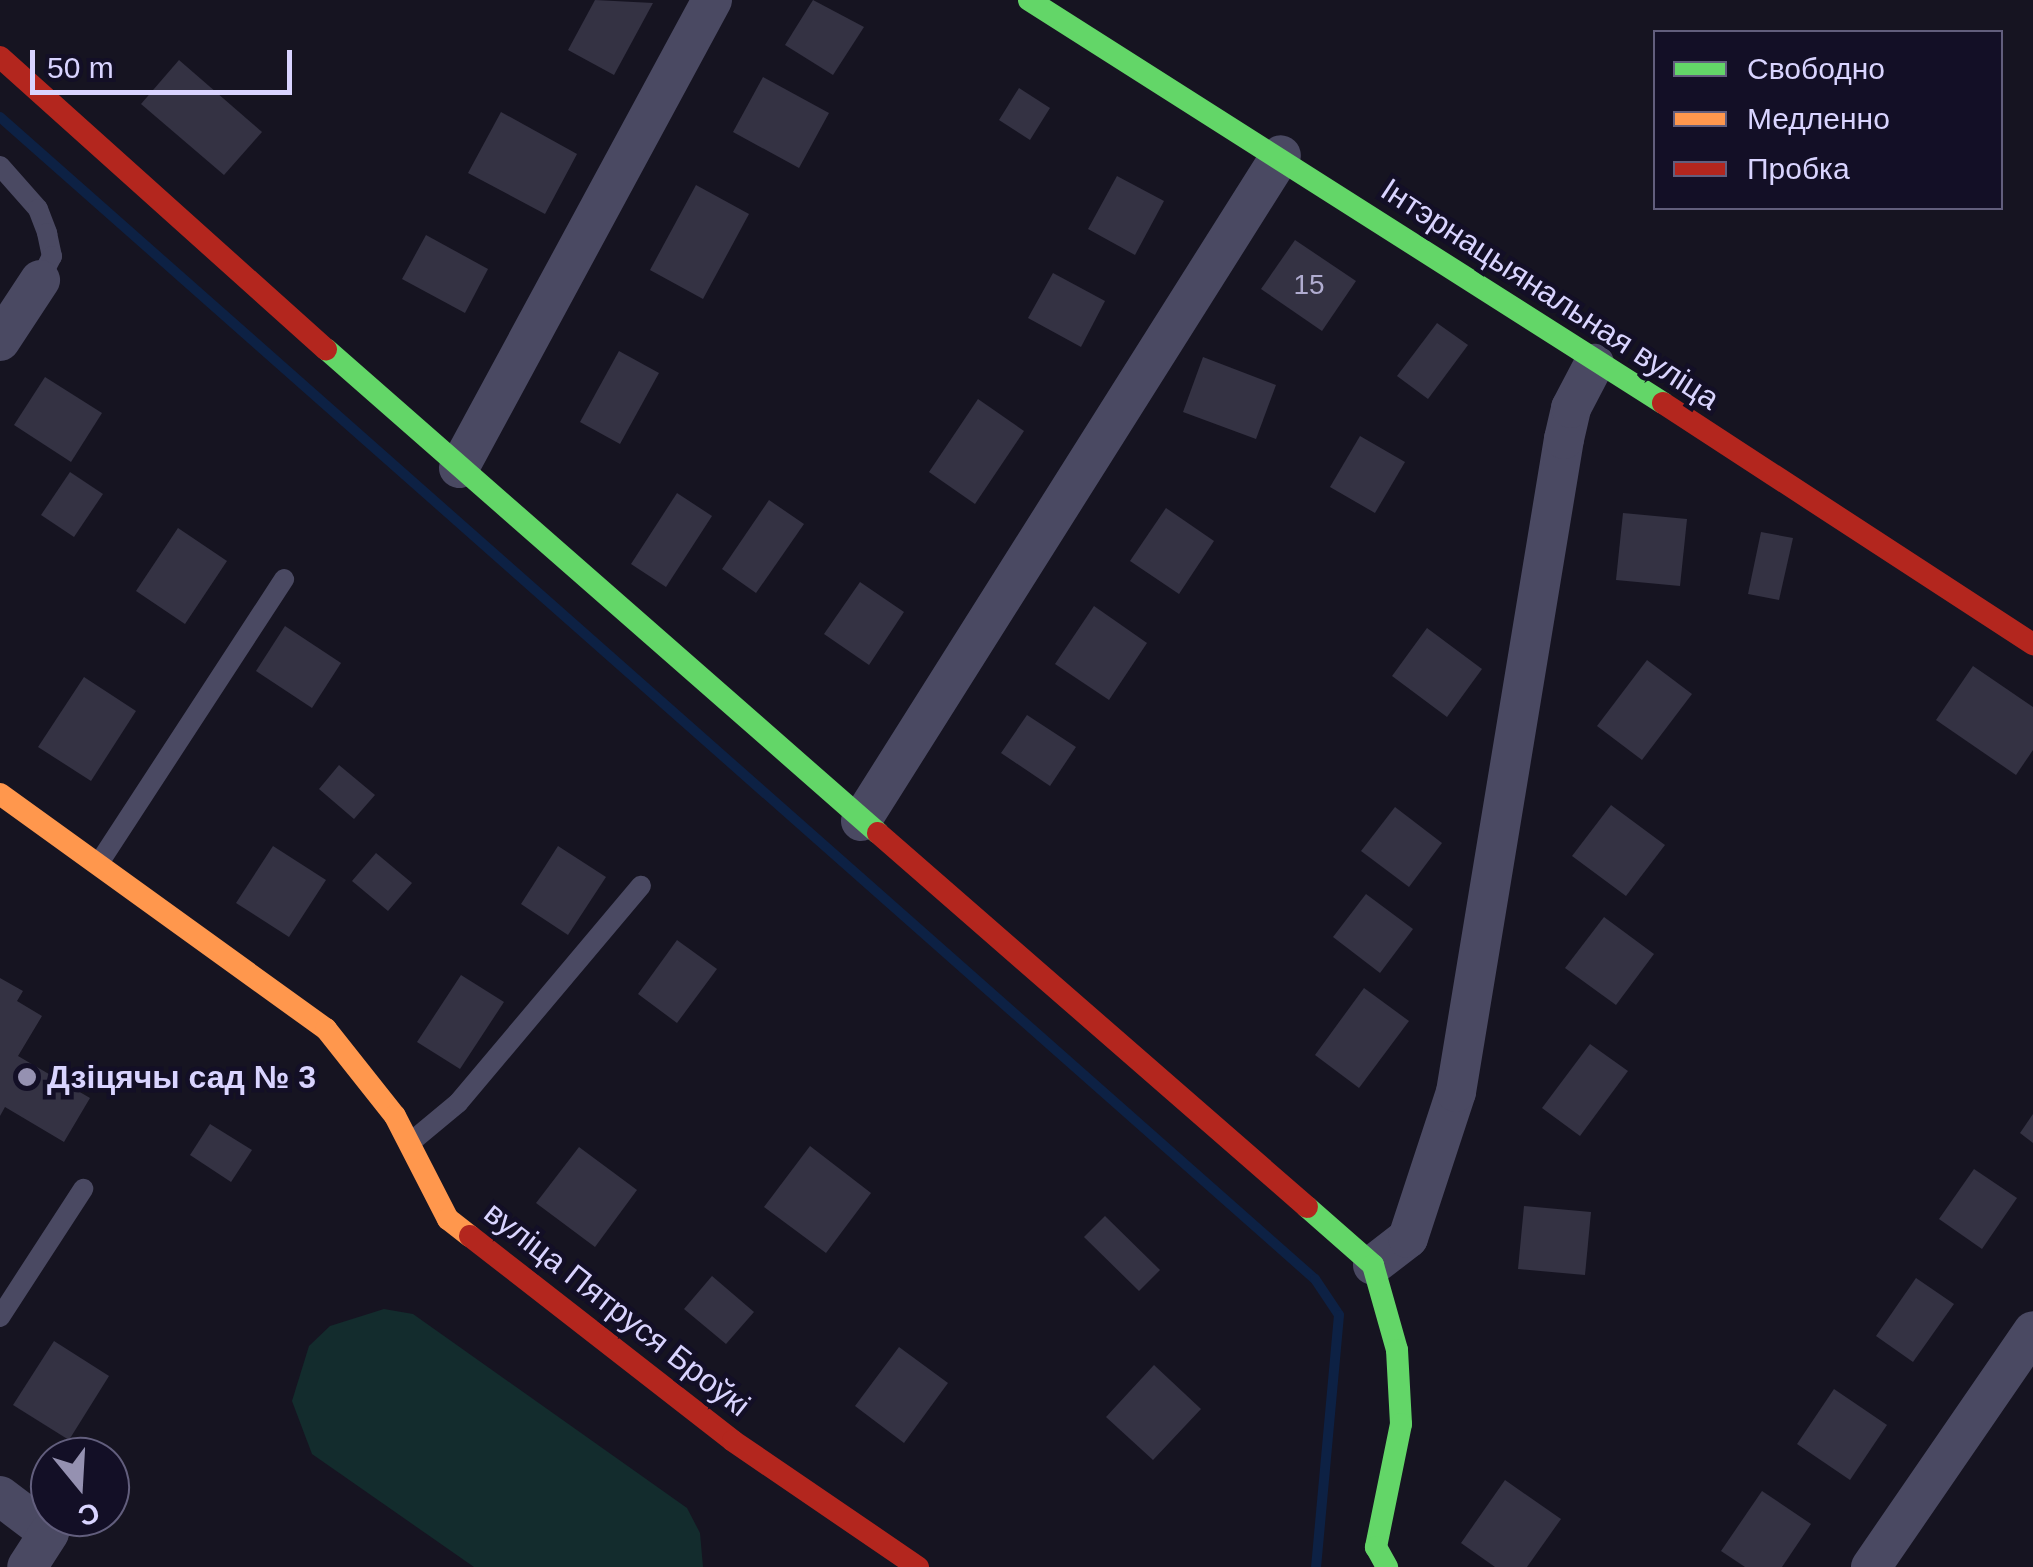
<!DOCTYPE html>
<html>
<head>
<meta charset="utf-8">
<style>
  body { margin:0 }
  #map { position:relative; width:2033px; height:1567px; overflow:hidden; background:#161421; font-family:Helvetica,sans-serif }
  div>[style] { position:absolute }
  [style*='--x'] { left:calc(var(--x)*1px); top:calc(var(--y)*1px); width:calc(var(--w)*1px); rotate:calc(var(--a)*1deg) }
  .green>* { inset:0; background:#132c2d }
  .stream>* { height:10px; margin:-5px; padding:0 5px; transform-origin:5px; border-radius:5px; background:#0d2144 }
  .building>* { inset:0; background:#343243 }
  .lane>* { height:20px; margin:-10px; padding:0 10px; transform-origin:10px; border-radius:10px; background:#4a4962 }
  .street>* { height:40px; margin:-20px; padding:0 20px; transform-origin:20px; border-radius:20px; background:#4a4962 }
  .fast>* { height:22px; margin:-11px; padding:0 11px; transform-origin:11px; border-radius:11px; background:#63d668 }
  .slow>* { height:22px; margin:-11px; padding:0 11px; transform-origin:11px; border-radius:11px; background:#ff974d }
  .jam>* { height:22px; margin:-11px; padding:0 11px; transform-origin:11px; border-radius:11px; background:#b3261e }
  .dots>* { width:28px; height:28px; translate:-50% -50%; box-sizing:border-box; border:5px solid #130f26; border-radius:50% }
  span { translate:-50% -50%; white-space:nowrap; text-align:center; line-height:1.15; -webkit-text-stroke:9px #130f26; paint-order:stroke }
  .number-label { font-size:28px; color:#b0acd0 }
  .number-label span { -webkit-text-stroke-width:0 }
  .street-label { font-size:32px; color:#d9d4ff }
  .poi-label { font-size:32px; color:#d9d4ff; font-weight:700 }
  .left { translate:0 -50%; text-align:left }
  .legend { position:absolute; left:1653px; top:30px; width:350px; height:180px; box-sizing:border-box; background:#130f26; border:2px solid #625e7d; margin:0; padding:12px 18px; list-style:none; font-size:30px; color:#d9d4ff }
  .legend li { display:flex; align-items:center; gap:20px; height:50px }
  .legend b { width:50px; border:2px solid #625e7d }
  .north { position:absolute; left:30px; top:1437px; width:100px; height:100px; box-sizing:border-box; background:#130f26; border:2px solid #625e7d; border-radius:50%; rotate:162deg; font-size:28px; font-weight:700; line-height:40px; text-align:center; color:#d9d4ff }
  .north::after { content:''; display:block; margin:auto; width:35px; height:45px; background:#9591b1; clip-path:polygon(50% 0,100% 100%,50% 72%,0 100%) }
  .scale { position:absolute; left:30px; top:50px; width:262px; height:45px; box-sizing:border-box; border:5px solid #d9d4ff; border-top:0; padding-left:12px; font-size:30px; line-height:35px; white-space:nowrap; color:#d9d4ff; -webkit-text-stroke:8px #130f26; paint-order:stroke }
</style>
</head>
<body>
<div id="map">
  <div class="green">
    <i style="clip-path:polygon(384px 1309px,413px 1314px,687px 1508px,700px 1533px,703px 1567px,474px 1567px,312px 1454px,292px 1401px,309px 1346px,330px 1326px)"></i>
  </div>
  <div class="stream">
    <i style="--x:0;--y:117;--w:1755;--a:41.47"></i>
    <i style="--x:1315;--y:1279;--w:43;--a:56.3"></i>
    <i style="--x:1339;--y:1315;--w:253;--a:95.2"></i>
  </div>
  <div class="building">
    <i style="clip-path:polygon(595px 0,653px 3px,614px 75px,568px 50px)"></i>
    <i style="clip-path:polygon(813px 0,864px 27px,833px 75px,785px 45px)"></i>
    <i style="clip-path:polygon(179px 60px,262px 132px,224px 175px,141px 104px)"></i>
    <i style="clip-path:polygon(763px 77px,829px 113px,799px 168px,733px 132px)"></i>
    <i style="clip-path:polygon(1019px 88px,1050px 108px,1030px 140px,999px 120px)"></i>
    <i style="clip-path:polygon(501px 112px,577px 154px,545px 214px,468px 173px)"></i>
    <i style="clip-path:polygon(1117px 176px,1164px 201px,1135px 255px,1088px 229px)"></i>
    <i style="clip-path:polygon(696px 185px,749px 214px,703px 299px,650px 270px)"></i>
    <i style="clip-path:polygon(426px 235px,488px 269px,465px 313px,402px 279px)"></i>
    <i style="clip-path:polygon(1295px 240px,1356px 281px,1322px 331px,1261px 289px)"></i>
    <i style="clip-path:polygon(1053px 273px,1105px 301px,1081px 347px,1028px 318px)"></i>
    <i style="clip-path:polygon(1437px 323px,1468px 345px,1428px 399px,1397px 376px)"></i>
    <i style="clip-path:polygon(619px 351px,659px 373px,620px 444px,580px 422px)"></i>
    <i style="clip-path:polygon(1203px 357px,1276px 385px,1256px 439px,1183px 412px)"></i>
    <i style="clip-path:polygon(45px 377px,102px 413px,71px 462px,14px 425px)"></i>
    <i style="clip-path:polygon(978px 399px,1024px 431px,975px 504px,929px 472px)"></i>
    <i style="clip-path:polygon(1360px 436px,1405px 462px,1375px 513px,1330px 487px)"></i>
    <i style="clip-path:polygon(70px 472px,103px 494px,74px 537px,41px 515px)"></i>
    <i style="clip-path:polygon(677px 493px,712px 516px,666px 587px,631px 564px)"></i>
    <i style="clip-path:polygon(769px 500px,804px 524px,756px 593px,722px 569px)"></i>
    <i style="clip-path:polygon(1166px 508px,1214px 541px,1179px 594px,1130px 561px)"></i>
    <i style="clip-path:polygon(1623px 513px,1687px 519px,1680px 586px,1616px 580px)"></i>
    <i style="clip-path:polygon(178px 528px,227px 561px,185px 624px,136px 591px)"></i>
    <i style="clip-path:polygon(1761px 532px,1793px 538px,1779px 600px,1748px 594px)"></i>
    <i style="clip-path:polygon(860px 582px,904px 612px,869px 665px,824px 634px)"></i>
    <i style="clip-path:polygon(1094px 606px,1147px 643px,1109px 700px,1055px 664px)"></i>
    <i style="clip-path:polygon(285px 626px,341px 663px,312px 708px,256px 671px)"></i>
    <i style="clip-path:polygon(1427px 628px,1482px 669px,1447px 717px,1392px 676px)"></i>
    <i style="clip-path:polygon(1647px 660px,1692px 694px,1642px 760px,1597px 726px)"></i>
    <i style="clip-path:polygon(1973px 666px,2033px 707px,2033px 750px,2016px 775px,1936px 720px)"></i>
    <i style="clip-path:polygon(84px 677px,136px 711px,91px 781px,38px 747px)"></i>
    <i style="clip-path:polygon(1027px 715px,1076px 747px,1050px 786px,1001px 753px)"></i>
    <i style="clip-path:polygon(339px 765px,375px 795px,354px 819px,319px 789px)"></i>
    <i style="clip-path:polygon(1611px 805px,1665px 845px,1626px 896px,1572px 856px)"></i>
    <i style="clip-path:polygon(1395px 807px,1442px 843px,1409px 887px,1361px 851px)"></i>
    <i style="clip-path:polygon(273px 846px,326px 880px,289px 937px,236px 903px)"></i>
    <i style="clip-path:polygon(558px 846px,606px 877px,568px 935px,521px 904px)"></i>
    <i style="clip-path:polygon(376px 853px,412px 883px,388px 911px,352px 881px)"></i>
    <i style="clip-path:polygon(1366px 894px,1413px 929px,1380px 973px,1333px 937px)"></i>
    <i style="clip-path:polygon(1604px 917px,1654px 954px,1616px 1005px,1565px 968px)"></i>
    <i style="clip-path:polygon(677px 940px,717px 969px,677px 1023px,638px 994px)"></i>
    <i style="clip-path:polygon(461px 975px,504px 1002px,460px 1069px,417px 1042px)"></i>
    <i style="clip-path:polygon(0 978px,23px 991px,17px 1001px,42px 1016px,18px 1056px,90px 1098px,64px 1142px,5px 1107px,0 1116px)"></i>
    <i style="clip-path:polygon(1364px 988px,1409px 1021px,1359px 1088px,1315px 1055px)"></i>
    <i style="clip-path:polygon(1590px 1044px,1628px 1071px,1580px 1136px,1542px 1108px)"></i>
    <i style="clip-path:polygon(2033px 1114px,2033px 1143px,2020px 1133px)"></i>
    <i style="clip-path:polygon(210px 1124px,252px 1150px,231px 1182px,190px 1155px)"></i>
    <i style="clip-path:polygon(810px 1146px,871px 1193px,826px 1253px,764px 1207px)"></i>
    <i style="clip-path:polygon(579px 1147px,637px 1190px,595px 1247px,536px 1203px)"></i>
    <i style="clip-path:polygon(1974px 1169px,2017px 1198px,1982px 1249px,1939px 1219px)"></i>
    <i style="clip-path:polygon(1524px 1206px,1591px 1212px,1585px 1275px,1518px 1269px)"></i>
    <i style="clip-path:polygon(1105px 1216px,1160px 1270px,1139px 1291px,1084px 1237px)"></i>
    <i style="clip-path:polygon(712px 1276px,754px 1312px,726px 1344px,684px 1309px)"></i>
    <i style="clip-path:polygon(1916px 1278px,1954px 1304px,1913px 1362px,1876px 1336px)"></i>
    <i style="clip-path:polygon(54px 1341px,109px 1376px,69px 1440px,13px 1405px)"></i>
    <i style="clip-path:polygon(899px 1347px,948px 1383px,904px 1443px,855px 1406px)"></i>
    <i style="clip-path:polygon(1154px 1365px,1201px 1409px,1153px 1460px,1106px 1417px)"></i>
    <i style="clip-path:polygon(1834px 1389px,1887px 1425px,1850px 1480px,1797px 1444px)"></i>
    <i style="clip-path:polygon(1505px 1480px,1561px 1519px,1527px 1567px,1495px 1567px,1461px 1543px)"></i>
    <i style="clip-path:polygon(1762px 1491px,1811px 1524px,1782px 1567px,1745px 1567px,1721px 1551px)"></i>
  </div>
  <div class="lane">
    <i style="--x:0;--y:166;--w:57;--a:48.5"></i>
    <i style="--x:38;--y:209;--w:26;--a:69"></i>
    <i style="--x:47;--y:233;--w:24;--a:78"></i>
    <i style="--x:52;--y:256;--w:27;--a:117"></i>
    <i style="--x:99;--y:863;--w:339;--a:-56.9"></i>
    <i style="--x:411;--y:1142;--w:61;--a:-39.7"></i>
    <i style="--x:458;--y:1103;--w:284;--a:-49.9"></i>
    <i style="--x:0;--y:1317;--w:153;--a:-57"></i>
  </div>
  <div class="street">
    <i style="--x:0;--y:341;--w:73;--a:-56.7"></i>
    <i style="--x:459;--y:468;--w:532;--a:-61.6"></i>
    <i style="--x:861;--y:821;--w:787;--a:-57.76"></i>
    <i style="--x:1373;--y:1265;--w:44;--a:-37.6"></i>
    <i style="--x:1408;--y:1238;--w:154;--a:-71.8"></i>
    <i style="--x:1456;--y:1092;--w:662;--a:-80.61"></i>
    <i style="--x:1564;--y:439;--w:32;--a:-77"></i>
    <i style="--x:1571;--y:408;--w:50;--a:-62.4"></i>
    <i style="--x:0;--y:1496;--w:61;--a:37.1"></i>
    <i style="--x:49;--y:1533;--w:40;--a:122.9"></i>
    <i style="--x:1871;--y:1567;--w:286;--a:-55.5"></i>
  </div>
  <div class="fast">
    <i style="--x:1029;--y:0;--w:751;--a:32.44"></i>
    <i style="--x:326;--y:349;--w:734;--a:41.24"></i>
    <i style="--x:1307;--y:1207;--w:88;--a:41.3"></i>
    <i style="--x:1373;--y:1265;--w:88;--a:74.2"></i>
    <i style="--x:1397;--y:1350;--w:74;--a:86.9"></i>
    <i style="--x:1401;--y:1424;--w:126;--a:101.5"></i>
    <i style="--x:1376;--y:1547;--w:23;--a:61"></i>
  </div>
  <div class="slow">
    <i style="--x:0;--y:794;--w:402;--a:35.8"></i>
    <i style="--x:326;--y:1029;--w:111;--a:51.6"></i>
    <i style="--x:395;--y:1116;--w:116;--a:62.8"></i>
    <i style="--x:448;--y:1219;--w:28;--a:38"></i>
  </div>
  <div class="jam">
    <i style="--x:0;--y:57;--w:438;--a:41.9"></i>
    <i style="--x:1663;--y:403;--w:442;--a:33.1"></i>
    <i style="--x:878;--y:833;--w:569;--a:41.08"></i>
    <i style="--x:470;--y:1236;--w:333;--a:37.9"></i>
    <i style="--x:733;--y:1441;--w:224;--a:34.3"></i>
  </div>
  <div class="dots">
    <i style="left:27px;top:1077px;background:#9591b1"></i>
  </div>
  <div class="number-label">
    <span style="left:1309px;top:285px">15</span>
  </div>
  <div class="street-label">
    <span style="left:1550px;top:294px;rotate:33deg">Інтэрнацыянальная вуліца</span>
    <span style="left:617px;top:1309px;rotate:38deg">вуліца Пятруся Броўкі</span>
  </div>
  <div class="poi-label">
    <span class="left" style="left:47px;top:1077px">Дзіцячы сад № 3</span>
  </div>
  <ul class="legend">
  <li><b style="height:12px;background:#63d668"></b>Свободно</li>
  <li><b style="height:12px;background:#ff974d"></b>Медленно</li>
  <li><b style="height:12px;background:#b3261e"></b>Пробка</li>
  </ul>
  <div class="north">С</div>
  <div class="scale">50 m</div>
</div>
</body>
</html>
